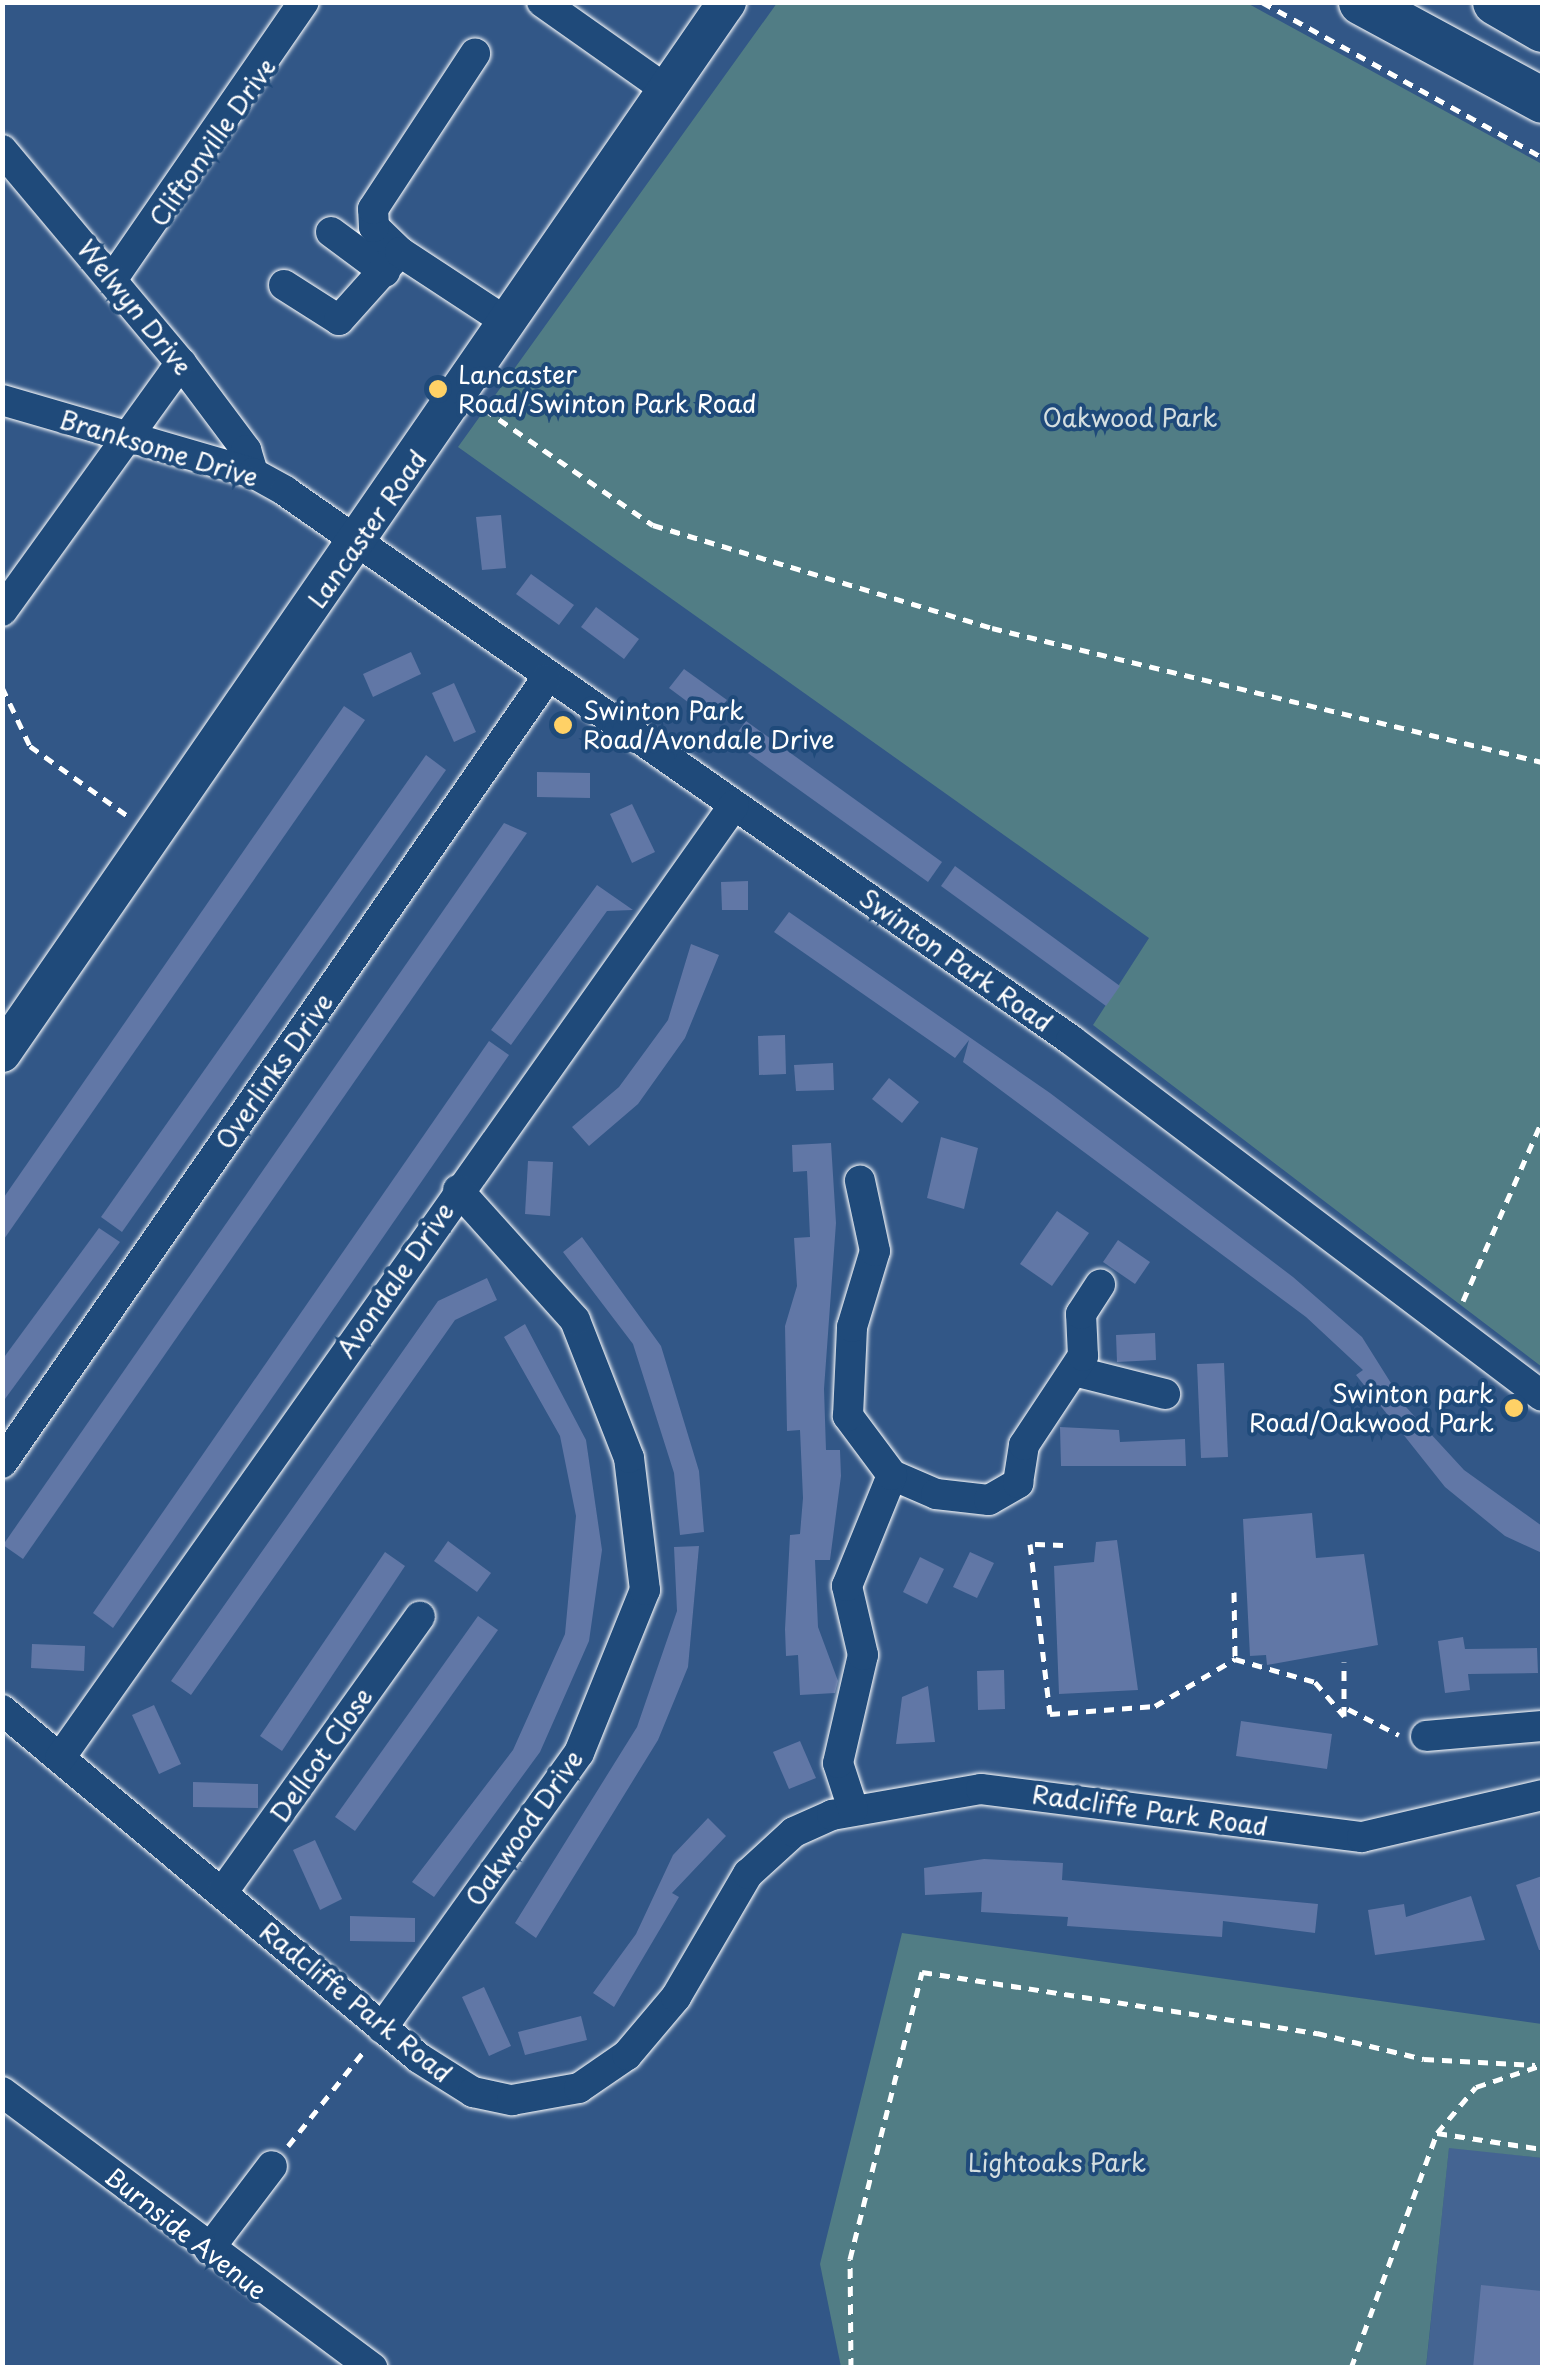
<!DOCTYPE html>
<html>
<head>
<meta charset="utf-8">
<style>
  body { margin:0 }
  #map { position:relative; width:1545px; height:2370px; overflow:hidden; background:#325787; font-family:"Playpen Sans",sans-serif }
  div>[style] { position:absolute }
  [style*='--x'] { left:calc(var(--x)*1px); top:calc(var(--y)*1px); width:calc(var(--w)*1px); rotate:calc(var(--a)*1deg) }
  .built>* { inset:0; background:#446492 }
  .green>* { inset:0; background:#517d85 }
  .building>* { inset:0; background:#6177a6 }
  .path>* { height:5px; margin-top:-2.5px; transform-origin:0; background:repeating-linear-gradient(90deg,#fff 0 10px,transparent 0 18px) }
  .roads { filter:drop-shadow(0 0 2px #fff) drop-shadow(0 0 2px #fff) }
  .minor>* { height:30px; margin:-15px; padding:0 15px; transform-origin:15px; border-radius:15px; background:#1f4a7a }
  .major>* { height:38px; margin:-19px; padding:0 19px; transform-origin:19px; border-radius:19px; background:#1f4a7a }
  .highway>* { height:45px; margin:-22.5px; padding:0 22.5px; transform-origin:22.5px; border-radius:22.5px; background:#1f4a7a }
  .dots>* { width:28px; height:28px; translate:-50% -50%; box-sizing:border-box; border:5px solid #1f4a7a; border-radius:50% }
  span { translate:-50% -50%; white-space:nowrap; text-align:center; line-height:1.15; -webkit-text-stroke:8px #1f4a7a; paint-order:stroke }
  .street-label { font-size:25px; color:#fff }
  .poi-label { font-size:25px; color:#fff }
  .left { translate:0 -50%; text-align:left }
  .right { translate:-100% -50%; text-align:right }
  .park-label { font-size:25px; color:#d4dee0 }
  .frame { position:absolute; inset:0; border:5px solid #fff; pointer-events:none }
</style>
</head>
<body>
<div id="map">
  <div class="built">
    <i style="clip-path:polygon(1449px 2147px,1542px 2158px,1542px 2367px,1426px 2368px)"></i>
  </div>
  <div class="green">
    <i style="clip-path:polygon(777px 3px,1247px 3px,1542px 164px,1542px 1367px,1093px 1025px,1149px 938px,458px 447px)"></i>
    <i style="clip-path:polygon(902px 1933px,1542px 2024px,1542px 2158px,1449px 2148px,1426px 2367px,841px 2367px,820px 2264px)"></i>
  </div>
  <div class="building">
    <i style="clip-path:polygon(501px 515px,506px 568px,482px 570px,476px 517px)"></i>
    <i style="clip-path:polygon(531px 574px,574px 605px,559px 625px,516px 594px)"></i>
    <i style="clip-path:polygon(596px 607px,639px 639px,624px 659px,581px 627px)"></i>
    <i style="clip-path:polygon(411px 652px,421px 674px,373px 697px,363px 674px)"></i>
    <i style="clip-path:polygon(684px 669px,727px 700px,712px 720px,669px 688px)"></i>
    <i style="clip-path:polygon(454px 683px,476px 732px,454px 742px,432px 693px)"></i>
    <i style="clip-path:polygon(344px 706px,365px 720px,2px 1242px,2px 1200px)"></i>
    <i style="clip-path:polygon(746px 721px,942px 862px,928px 882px,731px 741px)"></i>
    <i style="clip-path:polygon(426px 755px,446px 770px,122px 1232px,101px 1217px)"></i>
    <i style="clip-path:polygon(537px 772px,590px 773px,590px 798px,537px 797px)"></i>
    <i style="clip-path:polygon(632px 804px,655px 852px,632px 863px,610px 814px)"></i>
    <i style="clip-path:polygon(504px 823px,527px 833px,23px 1559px,3px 1545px)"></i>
    <i style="clip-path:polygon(955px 866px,1120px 986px,1106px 1006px,941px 886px)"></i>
    <i style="clip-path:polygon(748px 881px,748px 910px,722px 910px,721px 882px)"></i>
    <i style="clip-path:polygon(597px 885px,633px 910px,607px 911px,511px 1045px,491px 1030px)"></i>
    <i style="clip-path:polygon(789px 912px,1050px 1093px,1293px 1277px,1362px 1337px,1406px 1407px,1464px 1470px,1542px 1526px,1542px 1553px,1505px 1536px,1445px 1487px,1356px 1375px,1363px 1370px,1306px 1317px,963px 1062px,969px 1040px,955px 1058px,774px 932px)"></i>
    <i style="clip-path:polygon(691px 944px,719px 955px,685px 1038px,638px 1104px,589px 1146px,572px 1127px,619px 1087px,668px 1020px)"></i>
    <i style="clip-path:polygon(785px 1035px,786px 1074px,759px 1075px,758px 1036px)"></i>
    <i style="clip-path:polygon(489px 1041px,509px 1055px,113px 1628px,93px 1613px)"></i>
    <i style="clip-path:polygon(833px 1063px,834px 1090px,796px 1091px,794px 1065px)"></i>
    <i style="clip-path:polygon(889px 1078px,919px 1102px,902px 1123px,872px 1099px)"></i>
    <i style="clip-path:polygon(941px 1137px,978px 1148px,964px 1209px,927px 1198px)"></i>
    <i style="clip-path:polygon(831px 1143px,836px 1223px,824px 1389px,826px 1450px,840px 1450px,841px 1476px,830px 1560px,815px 1560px,818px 1627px,838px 1681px,835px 1693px,800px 1695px,798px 1655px,786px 1656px,785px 1629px,790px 1535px,800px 1534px,803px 1498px,800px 1430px,787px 1431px,785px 1326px,797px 1286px,794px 1238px,810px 1237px,807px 1171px,793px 1172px,792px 1145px)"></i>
    <i style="clip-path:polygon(528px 1161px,553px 1162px,550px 1216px,525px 1214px)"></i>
    <i style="clip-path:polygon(1057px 1211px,1089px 1233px,1052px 1286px,1020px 1264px)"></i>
    <i style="clip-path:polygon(99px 1228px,120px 1242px,2px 1403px,2px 1360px)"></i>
    <i style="clip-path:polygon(582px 1237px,661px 1346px,699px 1471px,704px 1532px,680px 1535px,674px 1473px,633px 1344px,563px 1252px)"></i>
    <i style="clip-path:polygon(1118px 1240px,1150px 1262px,1135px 1284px,1103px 1262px)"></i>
    <i style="clip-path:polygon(487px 1278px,497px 1300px,455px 1320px,191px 1695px,171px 1681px,438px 1301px)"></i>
    <i style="clip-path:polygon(525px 1324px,586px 1440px,602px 1550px,589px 1641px,540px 1752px,434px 1897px,412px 1882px,513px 1750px,565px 1634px,576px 1516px,560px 1436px,504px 1337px)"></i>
    <i style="clip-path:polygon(1155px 1333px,1156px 1360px,1117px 1362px,1116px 1335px)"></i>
    <i style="clip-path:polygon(1224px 1363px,1228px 1457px,1201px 1458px,1197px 1364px)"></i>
    <i style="clip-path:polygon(1060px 1427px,1119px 1430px,1120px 1442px,1185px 1439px,1186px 1466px,1061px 1466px)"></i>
    <i style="clip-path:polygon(1312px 1513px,1316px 1558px,1364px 1554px,1378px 1645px,1267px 1665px,1266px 1655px,1250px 1656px,1243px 1519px)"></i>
    <i style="clip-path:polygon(1117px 1540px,1138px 1690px,1059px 1694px,1054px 1566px,1094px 1562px,1096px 1542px)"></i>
    <i style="clip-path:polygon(448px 1541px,491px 1573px,477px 1592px,434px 1561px)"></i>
    <i style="clip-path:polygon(699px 1546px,688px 1667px,658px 1740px,536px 1938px,515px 1923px,637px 1727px,677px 1611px,674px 1547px)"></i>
    <i style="clip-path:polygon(385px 1552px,405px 1566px,282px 1751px,260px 1736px)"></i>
    <i style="clip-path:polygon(970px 1552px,994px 1563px,977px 1598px,953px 1587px)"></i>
    <i style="clip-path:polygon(920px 1557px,944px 1569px,927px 1604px,903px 1592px)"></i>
    <i style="clip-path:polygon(478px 1616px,498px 1630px,355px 1831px,335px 1817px)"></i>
    <i style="clip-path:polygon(1463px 1637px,1465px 1649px,1537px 1648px,1538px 1673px,1468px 1674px,1470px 1690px,1445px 1693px,1438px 1641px)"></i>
    <i style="clip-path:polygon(32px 1644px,85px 1646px,84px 1671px,31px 1668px)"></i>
    <i style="clip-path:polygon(1004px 1670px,1005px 1709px,978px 1710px,977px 1671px)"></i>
    <i style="clip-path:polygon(928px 1686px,935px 1742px,896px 1744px,902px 1697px)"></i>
    <i style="clip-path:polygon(154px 1705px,181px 1764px,159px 1774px,132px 1715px)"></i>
    <i style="clip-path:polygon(1241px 1721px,1332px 1734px,1327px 1769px,1236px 1756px)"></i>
    <i style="clip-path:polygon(800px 1741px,816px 1778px,789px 1789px,773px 1752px)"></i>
    <i style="clip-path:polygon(193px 1782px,258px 1784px,258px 1808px,193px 1807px)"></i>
    <i style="clip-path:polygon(708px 1818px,726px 1836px,672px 1893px,679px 1897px,614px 2007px,593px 1993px,636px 1934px,673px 1855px)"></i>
    <i style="clip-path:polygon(315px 1840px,342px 1899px,320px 1910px,293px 1850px)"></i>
    <i style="clip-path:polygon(984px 1859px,1063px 1863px,1062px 1880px,1318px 1904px,1315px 1933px,1223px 1921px,1222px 1937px,1067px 1926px,1068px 1917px,981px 1912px,982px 1892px,925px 1895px,924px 1868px)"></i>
    <i style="clip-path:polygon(1542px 1876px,1542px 1950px,1539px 1950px,1516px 1885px)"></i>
    <i style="clip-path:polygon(1471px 1896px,1485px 1940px,1375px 1955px,1368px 1910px,1404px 1904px,1406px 1917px)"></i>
    <i style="clip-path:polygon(350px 1916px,415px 1918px,415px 1942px,350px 1941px)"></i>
    <i style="clip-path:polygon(484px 1987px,511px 2046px,489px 2056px,462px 1997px)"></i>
    <i style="clip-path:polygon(581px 2016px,587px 2040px,525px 2055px,518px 2032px)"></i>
    <i style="clip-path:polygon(1481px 2285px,1542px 2291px,1542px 2368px,1473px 2368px)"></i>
  </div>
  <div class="path">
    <i style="--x:1262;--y:2;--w:320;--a:29"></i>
    <i style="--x:484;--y:409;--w:205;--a:34.5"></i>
    <i style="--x:653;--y:525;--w:354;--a:16.9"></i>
    <i style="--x:992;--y:628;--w:566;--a:13.69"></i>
    <i style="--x:2;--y:687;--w:65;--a:64.6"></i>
    <i style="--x:30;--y:746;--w:122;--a:35.6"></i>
    <i style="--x:1463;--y:1301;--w:197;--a:-66.3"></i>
    <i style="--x:1063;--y:1545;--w:33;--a:-178"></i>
    <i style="--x:1030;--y:1544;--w:171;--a:83.3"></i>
    <i style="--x:1050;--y:1714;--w:105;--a:-4.4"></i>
    <i style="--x:1155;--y:1706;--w:93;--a:-30.4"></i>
    <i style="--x:1234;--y:1592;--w:67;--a:89.1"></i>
    <i style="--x:1235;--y:1659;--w:83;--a:16"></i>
    <i style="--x:1315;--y:1682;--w:45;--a:49.5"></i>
    <i style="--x:1344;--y:1716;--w:54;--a:-90"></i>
    <i style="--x:1348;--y:1709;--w:57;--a:27"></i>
    <i style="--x:1437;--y:2133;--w:60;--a:-49.7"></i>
    <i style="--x:1476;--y:2087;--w:70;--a:-18.4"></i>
    <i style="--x:288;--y:2146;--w:123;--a:-51.3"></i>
    <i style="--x:851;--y:2368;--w:109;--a:-90.5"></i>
    <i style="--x:850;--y:2259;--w:296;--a:-75.9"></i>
    <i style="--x:922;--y:1972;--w:400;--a:8.8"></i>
    <i style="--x:1317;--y:2033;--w:110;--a:13.7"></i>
    <i style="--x:1424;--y:2059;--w:111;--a:3.1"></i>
    <i style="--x:1351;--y:2368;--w:250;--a:-69.9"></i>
    <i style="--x:1437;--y:2133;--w:106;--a:8.7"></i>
  </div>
  <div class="roads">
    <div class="minor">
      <i style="--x:542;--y:2;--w:149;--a:35.2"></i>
      <i style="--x:2;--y:150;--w:278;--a:50"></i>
      <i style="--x:181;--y:363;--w:109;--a:53.2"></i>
      <i style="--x:246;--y:450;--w:24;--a:73"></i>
      <i style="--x:331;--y:232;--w:67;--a:36.5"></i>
      <i style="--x:400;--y:252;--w:36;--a:-136"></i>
      <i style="--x:374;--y:227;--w:18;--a:-93"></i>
      <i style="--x:373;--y:209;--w:186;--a:-56.7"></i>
      <i style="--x:114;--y:277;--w:334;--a:-55.4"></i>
      <i style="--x:284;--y:285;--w:65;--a:32.5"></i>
      <i style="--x:339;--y:320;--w:91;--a:-48.1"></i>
      <i style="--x:400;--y:252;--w:129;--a:33.3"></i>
      <i style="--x:2;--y:400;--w:261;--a:16.2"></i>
      <i style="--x:253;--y:473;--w:37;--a:29"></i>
      <i style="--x:285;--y:491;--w:959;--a:34.93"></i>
      <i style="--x:1071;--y:1040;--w:590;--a:37.08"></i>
      <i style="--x:2;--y:611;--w:306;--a:-54.2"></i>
      <i style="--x:1074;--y:1371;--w:94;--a:14.2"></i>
      <i style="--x:2;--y:1463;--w:954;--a:-55.24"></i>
      <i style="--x:892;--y:1475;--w:48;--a:23.4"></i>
      <i style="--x:936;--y:1494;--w:53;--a:6.5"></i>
      <i style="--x:989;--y:1500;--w:34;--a:-30"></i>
      <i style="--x:1018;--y:1483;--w:38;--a:-81"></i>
      <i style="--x:1024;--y:1445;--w:107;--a:-56.5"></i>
      <i style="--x:1083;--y:1356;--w:42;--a:-92.7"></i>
      <i style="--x:1081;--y:1314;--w:35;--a:-57"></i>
      <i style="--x:2;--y:1710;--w:543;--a:39.85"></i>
      <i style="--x:419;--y:2058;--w:64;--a:32.2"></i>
      <i style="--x:473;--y:2092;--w:40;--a:12"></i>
      <i style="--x:512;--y:2100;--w:68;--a:-10.2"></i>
      <i style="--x:579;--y:2088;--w:58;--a:-34.5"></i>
      <i style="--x:627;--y:2055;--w:76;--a:-49.8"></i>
      <i style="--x:676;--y:1997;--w:143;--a:-59.7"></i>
      <i style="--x:748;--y:1874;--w:62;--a:-42.4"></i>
      <i style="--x:794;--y:1832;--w:42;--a:-24.1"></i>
      <i style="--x:832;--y:1815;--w:151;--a:-9.9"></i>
      <i style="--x:981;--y:1789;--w:384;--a:7.2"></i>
      <i style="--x:1362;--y:1837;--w:185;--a:-13.1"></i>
      <i style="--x:1426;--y:1736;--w:116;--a:-4.9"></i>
      <i style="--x:60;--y:1758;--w:1167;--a:-54.73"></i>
      <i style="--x:853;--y:1809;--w:48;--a:-108.1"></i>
      <i style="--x:838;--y:1763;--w:111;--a:-77"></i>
      <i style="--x:863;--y:1655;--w:71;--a:-103.1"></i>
      <i style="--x:847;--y:1586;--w:120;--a:-67.9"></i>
      <i style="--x:892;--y:1475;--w:74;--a:-126.7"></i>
      <i style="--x:848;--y:1416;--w:89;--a:-87.4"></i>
      <i style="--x:852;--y:1327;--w:79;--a:-73.2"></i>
      <i style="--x:875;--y:1251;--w:72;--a:-102.1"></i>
      <i style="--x:222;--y:1893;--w:340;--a:-54.4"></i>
      <i style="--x:382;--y:2028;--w:338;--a:-54.4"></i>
      <i style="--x:579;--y:1753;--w:176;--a:-68"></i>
      <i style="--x:645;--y:1590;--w:133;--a:-96.9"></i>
      <i style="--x:629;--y:1458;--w:148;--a:-111.4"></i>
      <i style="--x:575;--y:1320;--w:175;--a:-132"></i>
      <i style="--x:2;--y:2092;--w:462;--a:36.7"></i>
      <i style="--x:209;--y:2249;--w:104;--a:-52.8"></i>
    </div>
    <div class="major">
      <i style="--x:2;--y:1053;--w:1277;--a:-55.4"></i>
    </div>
    <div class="highway">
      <i style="--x:1361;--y:2;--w:206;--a:28.4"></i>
      <i style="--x:1495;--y:2;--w:54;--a:29.9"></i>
    </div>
  </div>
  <div class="dots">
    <i style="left:438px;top:389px;background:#ffd166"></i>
    <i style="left:563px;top:725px;background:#ffd166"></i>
    <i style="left:1514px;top:1408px;background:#ffd166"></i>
  </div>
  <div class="street-label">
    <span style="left:212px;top:142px;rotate:-55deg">Cliftonville Drive</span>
    <span style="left:135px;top:307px;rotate:51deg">Welwyn Drive</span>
    <span style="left:159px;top:448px;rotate:17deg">Branksome Drive</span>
    <span style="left:367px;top:529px;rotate:-55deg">Lancaster Road</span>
    <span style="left:956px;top:960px;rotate:35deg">Swinton Park Road</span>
    <span style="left:274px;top:1071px;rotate:-55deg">Overlinks Drive</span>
    <span style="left:395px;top:1280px;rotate:-55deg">Avondale Drive</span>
    <span style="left:321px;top:1755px;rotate:-55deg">Dellcot Close</span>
    <span style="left:1150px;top:1810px;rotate:8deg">Radcliffe Park Road</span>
    <span style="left:524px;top:1828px;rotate:-55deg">Oakwood Drive</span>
    <span style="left:356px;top:2002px;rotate:39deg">Radcliffe Park Road</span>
    <span style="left:186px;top:2233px;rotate:38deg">Burnside Avenue</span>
  </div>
  <div class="poi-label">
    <span class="left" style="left:458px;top:389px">Lancaster<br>Road/Swinton Park Road</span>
    <span class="left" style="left:583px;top:725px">Swinton Park<br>Road/Avondale Drive</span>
    <span class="right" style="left:1494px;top:1408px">Swinton park<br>Road/Oakwood Park</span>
  </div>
  <div class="park-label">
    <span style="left:1130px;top:417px">Oakwood Park</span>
    <span style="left:1057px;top:2162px">Lightoaks Park</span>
  </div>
  <div class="frame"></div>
</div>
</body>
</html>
